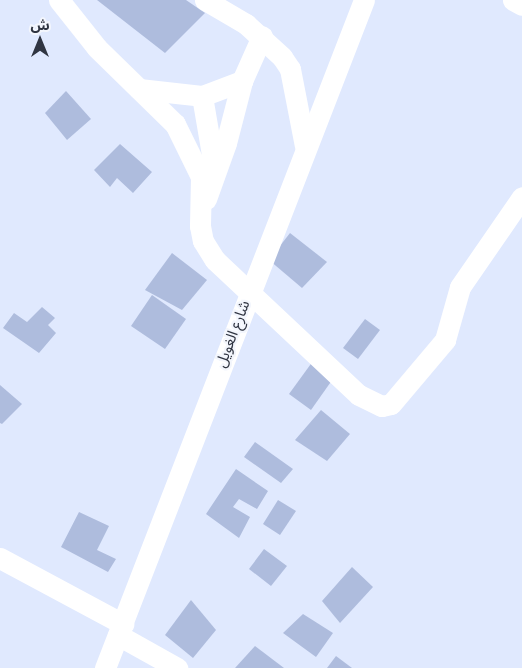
<!DOCTYPE html>
<html>
<head>
<meta charset="utf-8">
<style>
  body { margin:0 }
  #map { position:relative; width:522px; height:668px; overflow:hidden; background:#e0e9fe; font-family:Cabin,"Noto Sans Arabic",sans-serif }
  div>[style] { position:absolute }
  [style*='--x'] { left:calc(var(--x)*1px); top:calc(var(--y)*1px); width:calc(var(--w)*1px); rotate:calc(var(--a)*1deg) }
  .building>* { inset:0; background:#aebcdd }
  .minor>* { height:21px; margin:-10.5px; padding:0 10.5px; transform-origin:10.5px; border-radius:10.5px; background:#fff }
  span { translate:-50% -50%; white-space:nowrap; text-align:center; line-height:1.15; -webkit-text-stroke:4.5px #f3f6fd; paint-order:stroke }
  .street-label { font-size:15px; color:#303542 }
  .north { position:absolute; left:15px; top:15px; width:50px; height:50px; -webkit-text-stroke:4px #f3f6fd; paint-order:stroke; rotate:0deg; font-size:14px; font-weight:700; line-height:20px; text-align:center; color:#303542 }
  .north::after { content:''; display:block; margin:auto; width:18px; height:22px; background:#303542; clip-path:polygon(50% 0,100% 100%,50% 72%,0 100%) }
</style>
</head>
<body>
<div id="map">
  <div class="building">
    <i style="clip-path:polygon(97px 0,186px 0,205px 13px,165px 53px)"></i>
    <i style="clip-path:polygon(66px 91px,91px 119px,67px 140px,45px 113px)"></i>
    <i style="clip-path:polygon(120px 144px,152px 172px,133px 193px,117px 178px,110px 187px,94px 170px)"></i>
    <i style="clip-path:polygon(290px 233px,327px 262px,302px 288px,269px 260px)"></i>
    <i style="clip-path:polygon(172px 253px,207px 280px,182px 310px,145px 290px)"></i>
    <i style="clip-path:polygon(152px 295px,186px 319px,165px 349px,131px 326px)"></i>
    <i style="clip-path:polygon(42px 307px,55px 318px,48px 325px,56px 333px,39px 353px,3px 328px,14px 313px,27px 322px)"></i>
    <i style="clip-path:polygon(365px 319px,380px 330px,358px 359px,343px 348px)"></i>
    <i style="clip-path:polygon(313px 361px,335px 376px,311px 410px,289px 394px)"></i>
    <i style="clip-path:polygon(0 385px,22px 404px,2px 424px,0 423px)"></i>
    <i style="clip-path:polygon(321px 410px,350px 434px,327px 461px,295px 440px)"></i>
    <i style="clip-path:polygon(255px 442px,293px 469px,281px 483px,244px 457px)"></i>
    <i style="clip-path:polygon(236px 469px,268px 491px,257px 509px,239px 499px,233px 507px,250px 517px,239px 538px,206px 514px)"></i>
    <i style="clip-path:polygon(278px 500px,296px 511px,280px 535px,263px 524px)"></i>
    <i style="clip-path:polygon(79px 512px,109px 526px,97px 550px,116px 559px,108px 572px,61px 547px)"></i>
    <i style="clip-path:polygon(264px 549px,287px 566px,271px 586px,249px 569px)"></i>
    <i style="clip-path:polygon(352px 567px,373px 587px,340px 623px,322px 601px)"></i>
    <i style="clip-path:polygon(191px 600px,216px 630px,193px 658px,165px 635px)"></i>
    <i style="clip-path:polygon(303px 614px,333px 633px,316px 657px,283px 633px)"></i>
    <i style="clip-path:polygon(255px 646px,284px 668px,235px 668px)"></i>
    <i style="clip-path:polygon(336px 656px,352px 668px,327px 668px)"></i>
  </div>
  <div class="minor">
    <i style="--x:59;--y:0;--w:61;--a:51.6"></i>
    <i style="--x:97;--y:48;--w:109;--a:44.3"></i>
    <i style="--x:175;--y:124;--w:59;--a:63.9"></i>
    <i style="--x:201;--y:177;--w:49;--a:91.2"></i>
    <i style="--x:200;--y:226;--w:15;--a:79"></i>
    <i style="--x:203;--y:241;--w:22;--a:58"></i>
    <i style="--x:215;--y:260;--w:197;--a:43.2"></i>
    <i style="--x:359;--y:395;--w:25;--a:26"></i>
    <i style="--x:382;--y:406;--w:9;--a:-13"></i>
    <i style="--x:391;--y:404;--w:84;--a:-49.8"></i>
    <i style="--x:445;--y:340;--w:55;--a:-74.2"></i>
    <i style="--x:460;--y:287;--w:109;--a:-55.4"></i>
    <i style="--x:205;--y:0;--w:48;--a:30.3"></i>
    <i style="--x:246;--y:24;--w:49;--a:42.5"></i>
    <i style="--x:282;--y:57;--w:14;--a:56"></i>
    <i style="--x:290;--y:69;--w:78;--a:79"></i>
    <i style="--x:513;--y:0;--w:10;--a:29"></i>
    <i style="--x:139;--y:89;--w:63;--a:6.3"></i>
    <i style="--x:202;--y:96;--w:43;--a:-20.6"></i>
    <i style="--x:202;--y:96;--w:77;--a:80.3"></i>
    <i style="--x:206;--y:199;--w:59;--a:-70.3"></i>
    <i style="--x:226;--y:143;--w:64;--a:-75.5"></i>
    <i style="--x:242;--y:81;--w:49;--a:-66"></i>
    <i style="--x:0;--y:558;--w:140;--a:28.2"></i>
    <i style="--x:118;--y:635;--w:68;--a:29.2"></i>
    <i style="--x:105;--y:668;--w:716;--a:-68.81"></i>
  </div>
  <div class="street-label">
    <span style="left:233px;top:334px;rotate:-69deg">شارع الغويل</span>
  </div>
  <div class="north">ش</div>
</div>
</body>
</html>
